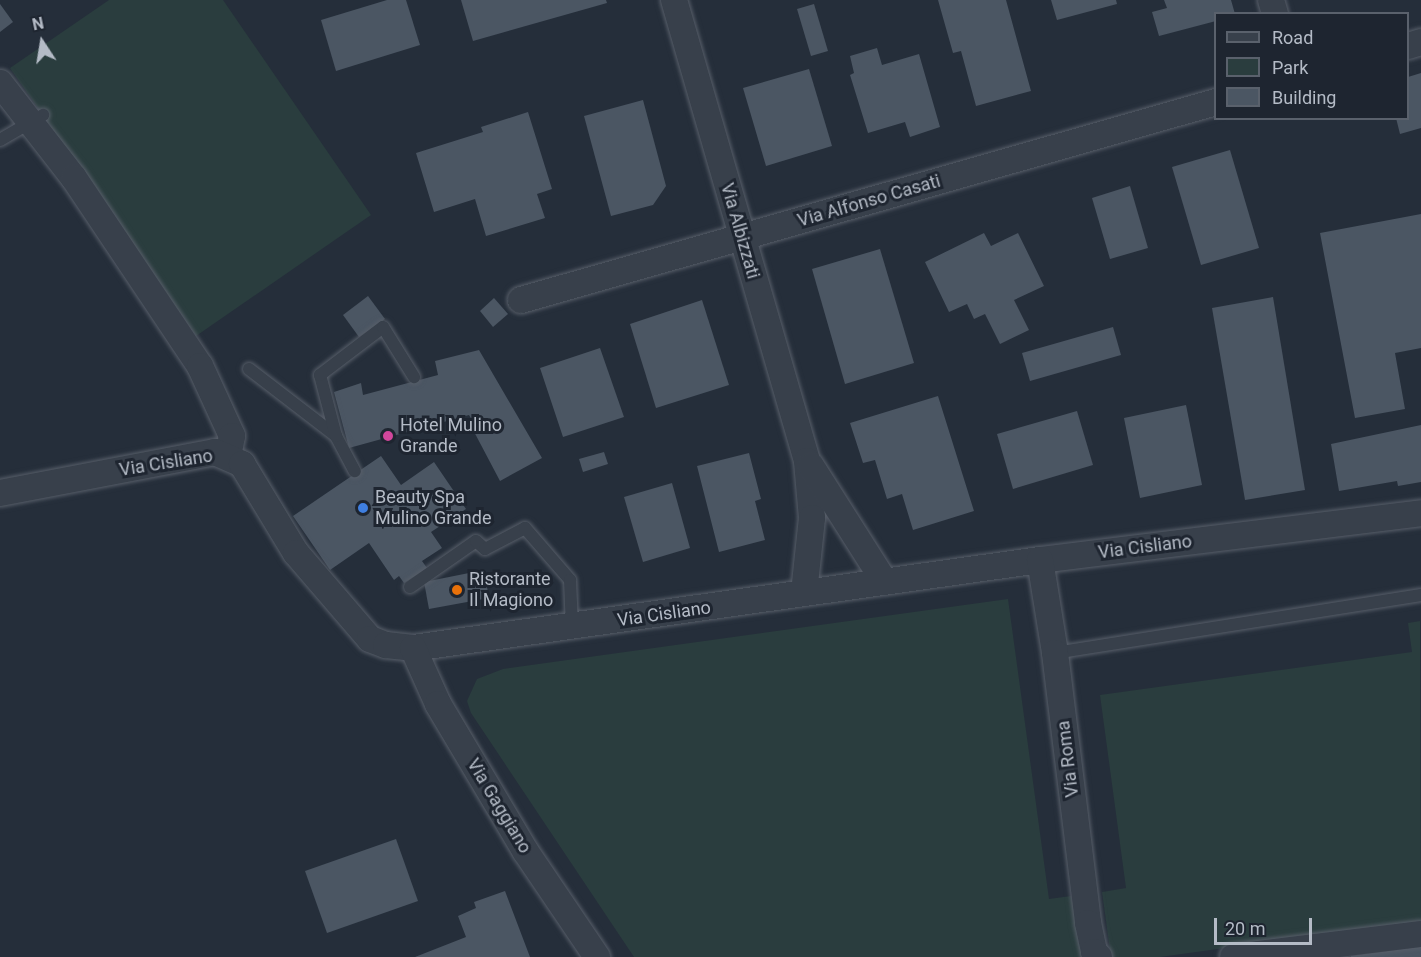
<!DOCTYPE html>
<html>
<head>
<meta charset="utf-8">
<style>
  body { margin:0 }
  #map { position:relative; width:1421px; height:957px; overflow:hidden; background:#252e3a; font-family:Roboto,sans-serif }
  div>[style] { position:absolute }
  [style*='--x'] { left:calc(var(--x)*1px); top:calc(var(--y)*1px); width:calc(var(--w)*1px); rotate:calc(var(--a)*1deg) }
  .green>* { inset:0; background:#2a3d3e }
  .building>* { inset:0; background:#4b5663 }
  .roads { filter:drop-shadow(0 0 2px #575e69) drop-shadow(0 0 2px #575e69) }
  .service>* { height:12px; margin:-6px; padding:0 6px; transform-origin:6px; border-radius:6px; background:#38404b }
  .minor>* { height:26px; margin:-13px; padding:0 13px; transform-origin:13px; border-radius:13px; background:#38404b }
  .dots>* { width:16px; height:16px; translate:-50% -50%; box-sizing:border-box; border:3px solid #1e2530; border-radius:50% }
  span { translate:-50% -50%; white-space:nowrap; text-align:center; line-height:1.15; -webkit-text-stroke:6px #1e2530; paint-order:stroke }
  .street-label { font-size:18px; color:#b4bbc6 }
  .poi-label { font-size:18px; color:#b4bbc6 }
  .left { translate:0 -50%; text-align:left }
  .legend { position:absolute; left:1214px; top:12px; width:195px; height:108px; box-sizing:border-box; background:#1e2530; border:2px solid #5a616c; margin:0; padding:8px 10px; list-style:none; font-size:18px; color:#b4bbc6 }
  .legend li { display:flex; align-items:center; gap:12px; height:30px }
  .legend b { width:30px; border:2px solid #5a616c }
  .north { position:absolute; left:12px; top:12px; width:60px; height:60px; -webkit-text-stroke:4px #1e2530; paint-order:stroke; rotate:348deg; font-size:16px; font-weight:700; line-height:24px; text-align:center; color:#b4bbc6 }
  .north::after { content:''; display:block; margin:auto; width:21px; height:27px; background:#b4bbc6; clip-path:polygon(50% 0,100% 100%,50% 72%,0 100%) }
  .scale { position:absolute; left:1214px; top:918px; width:98px; height:27px; box-sizing:border-box; border:3px solid #b4bbc6; border-top:0; padding-left:8px; font-size:18px; line-height:21px; white-space:nowrap; color:#b4bbc6; -webkit-text-stroke:4px #1e2530; paint-order:stroke }
</style>
</head>
<body>
<div id="map">
  <div class="green">
    <i style="clip-path:polygon(109px 0,223px 0,371px 215px,196px 336px,10px 68px)"></i>
    <i style="clip-path:polygon(1008px 599px,1049px 899px,1071px 896px,1084px 957px,634px 957px,471px 713px,467px 701px,477px 679px,503px 669px)"></i>
    <i style="clip-path:polygon(1420px 621px,1421px 921px,1160px 957px,1111px 957px,1102px 892px,1126px 888px,1100px 695px,1412px 652px,1408px 623px)"></i>
  </div>
  <div class="building">
    <i style="clip-path:polygon(387px 0,406px 0,420px 45px,336px 71px,321px 20px)"></i>
    <i style="clip-path:polygon(461px 0,606px 0,607px 3px,473px 41px)"></i>
    <i style="clip-path:polygon(938px 0,1006px 0,1031px 91px,976px 106px,961px 51px,953px 53px)"></i>
    <i style="clip-path:polygon(1051px 0,1116px 0,1117px 4px,1057px 20px)"></i>
    <i style="clip-path:polygon(1164px 0,1231px 0,1235px 14px,1216px 14px,1216px 21px,1159px 36px,1152px 12px,1167px 8px)"></i>
    <i style="clip-path:polygon(0 4px,13px 22px,0 32px)"></i>
    <i style="clip-path:polygon(814px 4px,828px 51px,811px 56px,797px 9px)"></i>
    <i style="clip-path:polygon(877px 48px,882px 65px,919px 54px,940px 127px,910px 137px,905px 122px,868px 133px,850px 75px,854px 73px,850px 56px)"></i>
    <i style="clip-path:polygon(809px 69px,832px 146px,766px 166px,743px 88px)"></i>
    <i style="clip-path:polygon(1421px 73px,1421px 128px,1400px 134px,1396px 118px,1408px 118px,1408px 77px)"></i>
    <i style="clip-path:polygon(643px 100px,666px 186px,653px 205px,611px 216px,584px 116px)"></i>
    <i style="clip-path:polygon(528px 112px,552px 189px,537px 194px,545px 218px,486px 236px,475px 199px,434px 212px,416px 153px,483px 132px,481px 127px)"></i>
    <i style="clip-path:polygon(1230px 150px,1259px 248px,1201px 265px,1172px 167px)"></i>
    <i style="clip-path:polygon(1130px 186px,1148px 248px,1110px 259px,1092px 198px)"></i>
    <i style="clip-path:polygon(1421px 214px,1421px 348px,1395px 353px,1405px 409px,1355px 418px,1320px 233px)"></i>
    <i style="clip-path:polygon(984px 233px,991px 246px,1018px 233px,1044px 286px,1014px 300px,1029px 330px,1000px 344px,985px 314px,974px 319px,967px 304px,949px 312px,925px 262px)"></i>
    <i style="clip-path:polygon(880px 249px,914px 363px,845px 384px,812px 269px)"></i>
    <i style="clip-path:polygon(368px 296px,385px 319px,359px 337px,343px 315px)"></i>
    <i style="clip-path:polygon(1273px 297px,1305px 490px,1245px 500px,1212px 308px)"></i>
    <i style="clip-path:polygon(494px 298px,508px 314px,493px 327px,480px 311px)"></i>
    <i style="clip-path:polygon(702px 300px,729px 385px,656px 408px,630px 324px)"></i>
    <i style="clip-path:polygon(1113px 327px,1121px 355px,1030px 381px,1022px 353px)"></i>
    <i style="clip-path:polygon(600px 348px,624px 417px,563px 437px,540px 368px)"></i>
    <i style="clip-path:polygon(479px 350px,542px 458px,500px 481px,471px 426px,475px 425px,469px 415px,349px 448px,334px 392px,361px 383px,363px 395px,438px 375px,435px 361px)"></i>
    <i style="clip-path:polygon(938px 396px,974px 511px,913px 530px,902px 494px,887px 499px,875px 460px,863px 463px,850px 423px)"></i>
    <i style="clip-path:polygon(1186px 405px,1202px 485px,1140px 498px,1124px 418px)"></i>
    <i style="clip-path:polygon(1077px 411px,1093px 465px,1013px 489px,997px 434px)"></i>
    <i style="clip-path:polygon(1421px 425px,1421px 482px,1398px 486px,1397px 481px,1339px 491px,1331px 444px)"></i>
    <i style="clip-path:polygon(604px 452px,608px 464px,583px 472px,579px 459px)"></i>
    <i style="clip-path:polygon(749px 453px,761px 499px,755px 501px,765px 540px,719px 552px,697px 466px)"></i>
    <i style="clip-path:polygon(381px 456px,401px 485px,434px 462px,466px 509px,431px 532px,442px 548px,422px 561px,427px 568px,404px 583px,399px 576px,394px 580px,369px 543px,330px 570px,293px 516px)"></i>
    <i style="clip-path:polygon(672px 483px,690px 548px,643px 562px,624px 497px)"></i>
    <i style="clip-path:polygon(484px 570px,489px 598px,429px 609px,424px 582px)"></i>
    <i style="clip-path:polygon(396px 839px,418px 901px,327px 933px,305px 871px)"></i>
    <i style="clip-path:polygon(505px 891px,530px 957px,415px 957px,466px 937px,458px 916px,476px 908px,474px 902px)"></i>
    <i style="clip-path:polygon(1421px 947px,1421px 957px,1351px 957px,1351px 956px)"></i>
  </div>
  <div class="roads">
    <div class="service">
      <i style="--x:0;--y:140;--w:50;--a:-30.2"></i>
      <i style="--x:249;--y:369;--w:110;--a:37.6"></i>
      <i style="--x:336;--y:436;--w:40;--a:62"></i>
      <i style="--x:336;--y:436;--w:63;--a:-104.7"></i>
      <i style="--x:320;--y:375;--w:79;--a:-37.3"></i>
      <i style="--x:383;--y:327;--w:59;--a:58.2"></i>
      <i style="--x:410;--y:587;--w:80;--a:-34.9"></i>
      <i style="--x:476;--y:541;--w:12;--a:42"></i>
      <i style="--x:485;--y:549;--w:45;--a:-27.7"></i>
      <i style="--x:525;--y:528;--w:69;--a:49.1"></i>
      <i style="--x:570;--y:580;--w:47;--a:87.6"></i>
      <i style="--x:1055;--y:653;--w:371;--a:-9"></i>
    </div>
    <div class="minor">
      <i style="--x:674;--y:0;--w:480;--a:73.9"></i>
      <i style="--x:807;--y:461;--w:57;--a:85"></i>
      <i style="--x:812;--y:518;--w:75;--a:96.1"></i>
      <i style="--x:1271;--y:0;--w:15;--a:74"></i>
      <i style="--x:1408;--y:46;--w:14;--a:-17"></i>
      <i style="--x:0;--y:83;--w:120;--a:52.1"></i>
      <i style="--x:74;--y:178;--w:226;--a:56.2"></i>
      <i style="--x:200;--y:366;--w:77;--a:65.4"></i>
      <i style="--x:232;--y:436;--w:21;--a:101"></i>
      <i style="--x:521;--y:300;--w:723;--a:-15.9"></i>
      <i style="--x:811;--y:466;--w:136;--a:57.6"></i>
      <i style="--x:0;--y:493;--w:219;--a:-10.8"></i>
      <i style="--x:215;--y:452;--w:30;--a:24"></i>
      <i style="--x:242;--y:464;--w:104;--a:58.8"></i>
      <i style="--x:296;--y:553;--w:113;--a:49.3"></i>
      <i style="--x:370;--y:639;--w:17;--a:21"></i>
      <i style="--x:386;--y:645;--w:27;--a:6"></i>
      <i style="--x:413;--y:648;--w:633;--a:-7.99"></i>
      <i style="--x:1040;--y:560;--w:384;--a:-7"></i>
      <i style="--x:1040;--y:560;--w:94;--a:80.8"></i>
      <i style="--x:1055;--y:653;--w:272;--a:83"></i>
      <i style="--x:1088;--y:923;--w:30;--a:78"></i>
      <i style="--x:1094;--y:952;--w:7;--a:45"></i>
      <i style="--x:413;--y:648;--w:61;--a:65.9"></i>
      <i style="--x:438;--y:704;--w:172;--a:59.3"></i>
      <i style="--x:526;--y:852;--w:127;--a:55.9"></i>
      <i style="--x:1233;--y:957;--w:189;--a:-7"></i>
    </div>
  </div>
  <div class="dots">
    <i style="left:388px;top:436px;background:#d1479c"></i>
    <i style="left:363px;top:508px;background:#3f7fe0"></i>
    <i style="left:457px;top:590px;background:#e8710a"></i>
  </div>
  <div class="street-label">
    <span style="left:869px;top:201px;rotate:-16deg">Via Alfonso Casati</span>
    <span style="left:740px;top:231px;rotate:74deg">Via Albizzati</span>
    <span style="left:166px;top:463px;rotate:-9deg">Via Cisliano</span>
    <span style="left:1145px;top:547px;rotate:-7deg">Via Cisliano</span>
    <span style="left:664px;top:614px;rotate:-8deg">Via Cisliano</span>
    <span style="left:1068px;top:759px;rotate:-97deg">Via Roma</span>
    <span style="left:499px;top:806px;rotate:59deg">Via Gaggiano</span>
  </div>
  <div class="poi-label">
    <span class="left" style="left:400px;top:436px">Hotel Mulino<br>Grande</span>
    <span class="left" style="left:375px;top:508px">Beauty Spa<br>Mulino Grande</span>
    <span class="left" style="left:469px;top:590px">Ristorante<br>Il Magiono</span>
  </div>
  <ul class="legend">
  <li><b style="height:8px;background:#38404b"></b>Road</li>
  <li><b style="height:16px;background:#2a3d3e"></b>Park</li>
  <li><b style="height:16px;background:#4b5663"></b>Building</li>
  </ul>
  <div class="north">N</div>
  <div class="scale">20 m</div>
</div>
</body>
</html>
